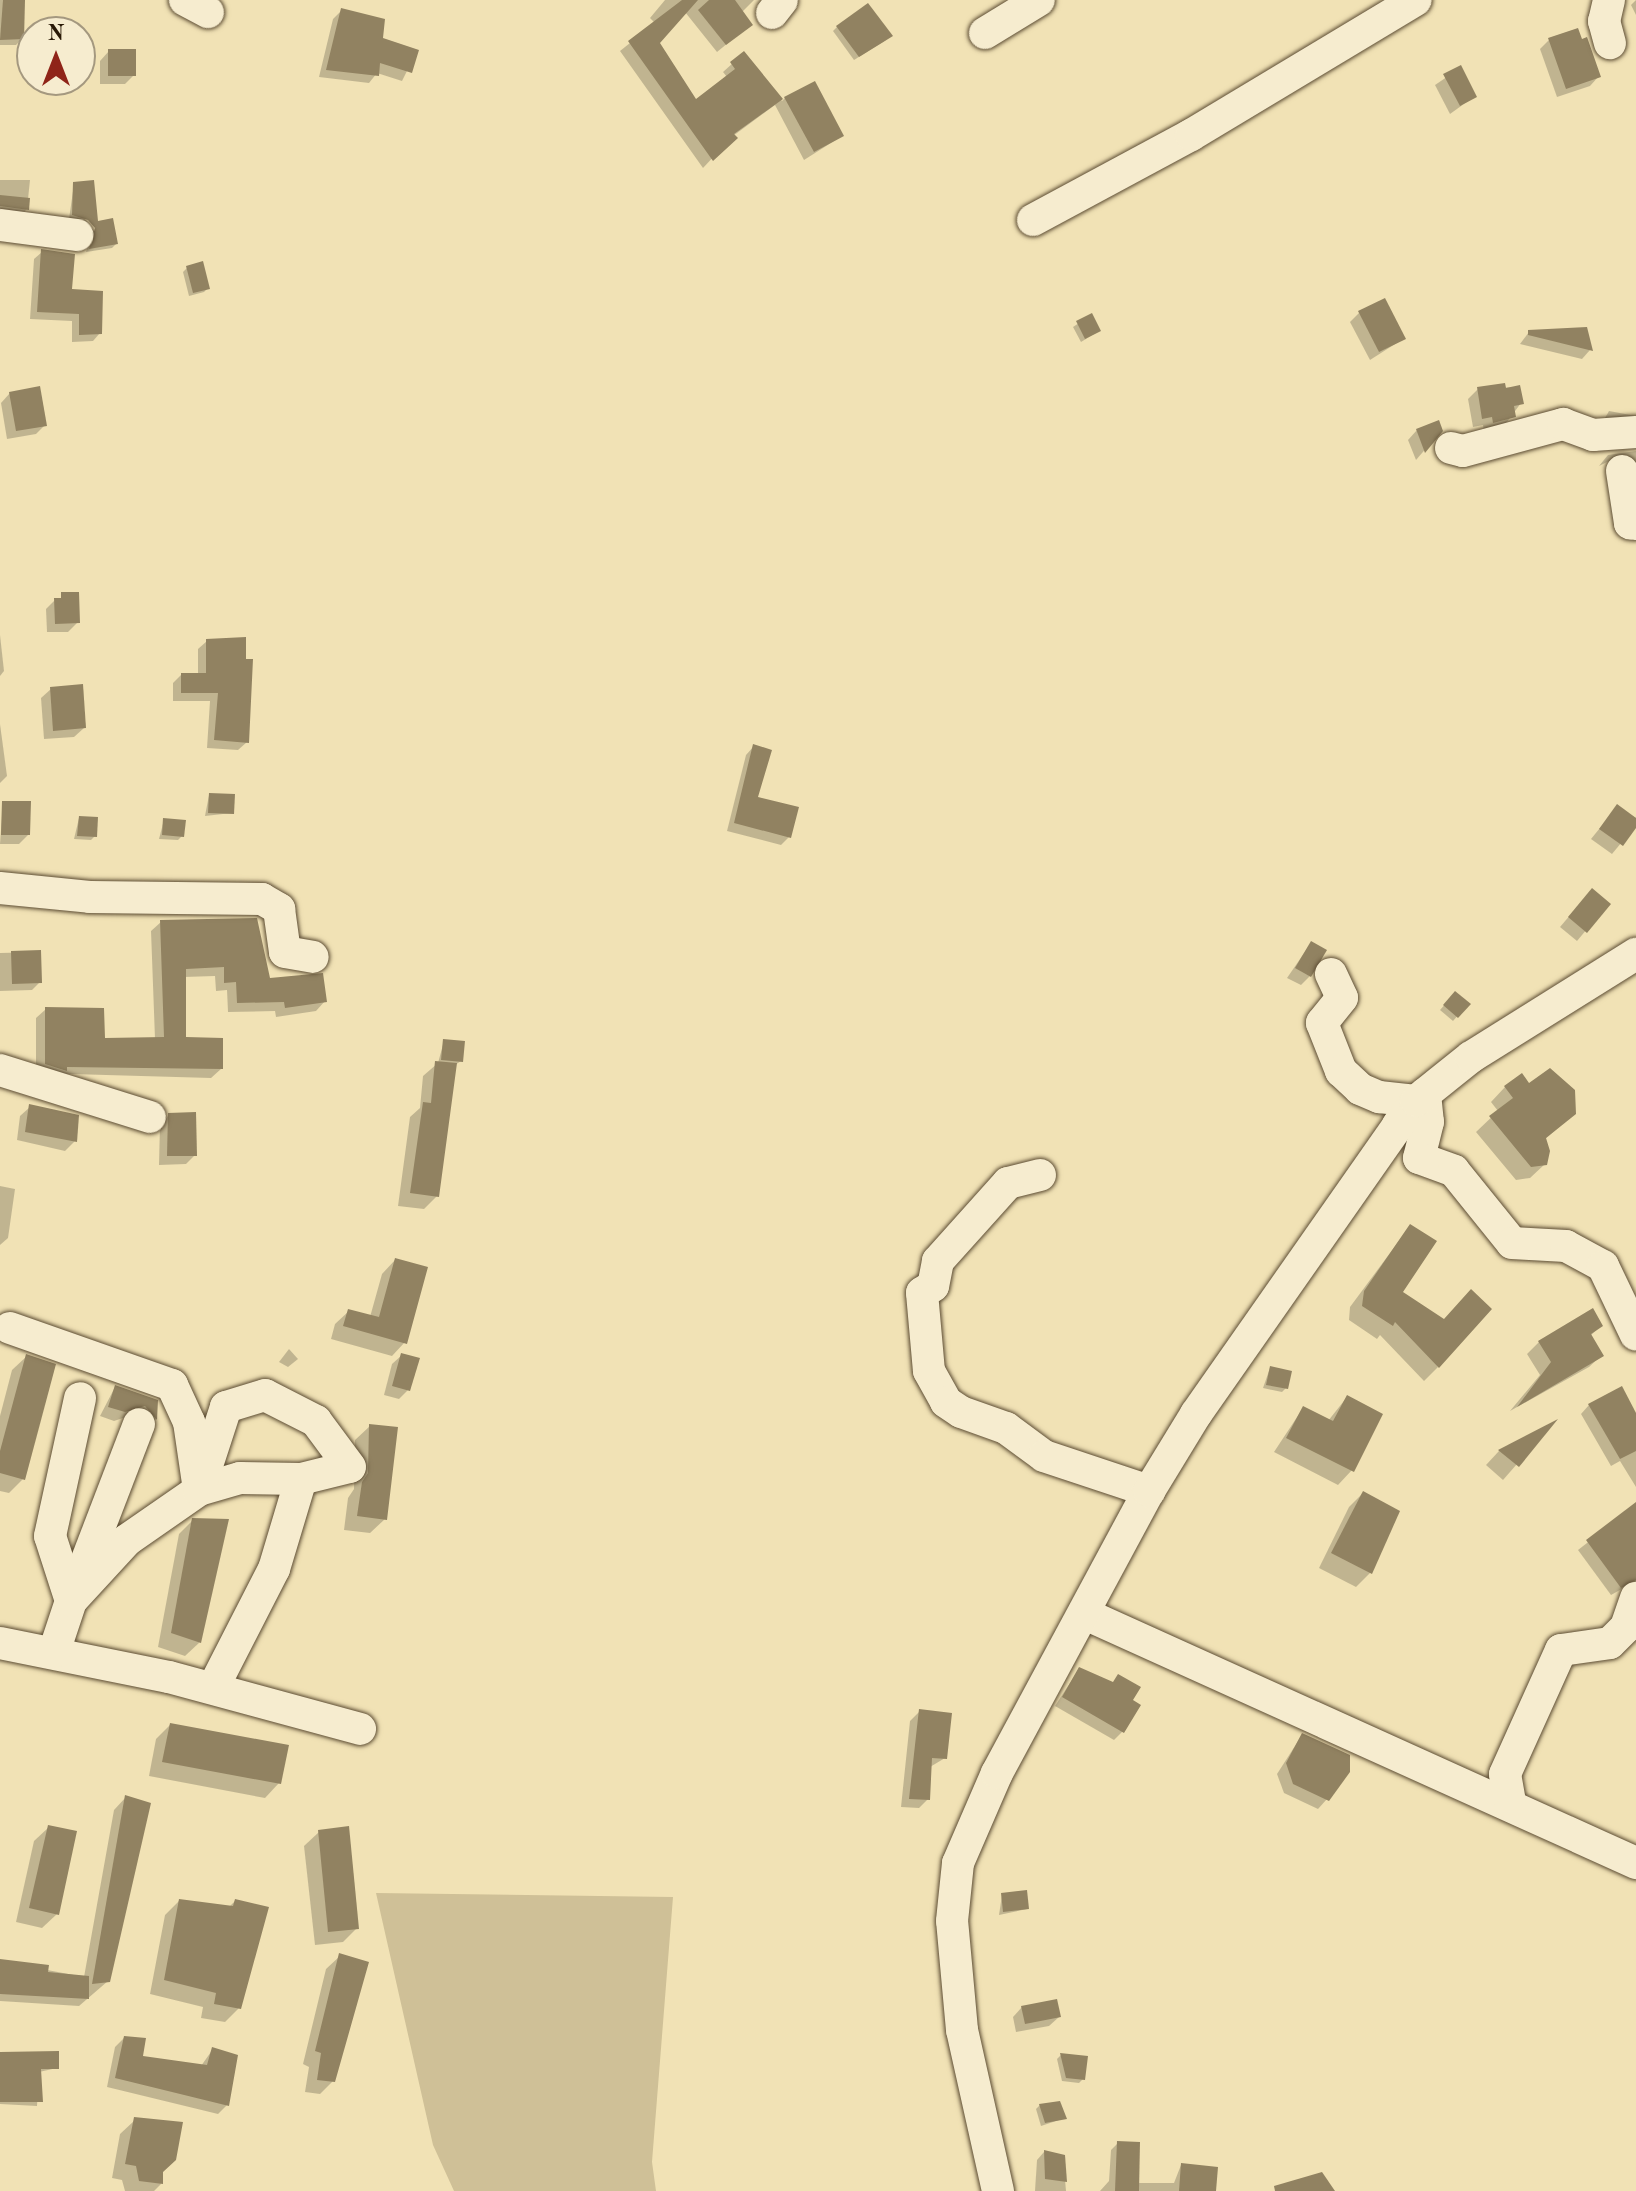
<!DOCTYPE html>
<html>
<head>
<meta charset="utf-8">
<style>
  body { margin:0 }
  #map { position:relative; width:1636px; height:2191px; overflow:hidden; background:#f1e2b5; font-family:"Old Standard TT",serif }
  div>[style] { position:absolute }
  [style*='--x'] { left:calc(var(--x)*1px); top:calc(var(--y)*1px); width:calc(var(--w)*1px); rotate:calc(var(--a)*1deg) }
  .green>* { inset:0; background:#cfc097 }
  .shadow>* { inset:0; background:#0003 }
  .building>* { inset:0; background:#918261 }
  .roads { filter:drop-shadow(0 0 2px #5b4b32) drop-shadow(0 0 2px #5b4b32) }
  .minor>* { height:32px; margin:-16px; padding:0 16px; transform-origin:16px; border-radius:16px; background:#f6eccf }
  span { translate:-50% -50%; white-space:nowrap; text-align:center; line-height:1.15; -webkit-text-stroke:6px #f6eccf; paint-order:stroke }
  .north { position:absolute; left:16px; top:16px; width:80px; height:80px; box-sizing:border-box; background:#f6eccf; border:2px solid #a4987f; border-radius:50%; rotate:0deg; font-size:22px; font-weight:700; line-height:32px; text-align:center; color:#291906 }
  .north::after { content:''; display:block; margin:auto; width:28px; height:36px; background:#8f2418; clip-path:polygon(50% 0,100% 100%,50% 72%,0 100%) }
</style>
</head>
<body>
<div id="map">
  <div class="green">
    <i style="clip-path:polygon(376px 1893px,673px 1897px,652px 2162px,656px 2191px,454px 2191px,433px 2145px)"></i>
  </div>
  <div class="shadow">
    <i style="clip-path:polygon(0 0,24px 0,22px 39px,16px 45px,0 45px)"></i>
    <i style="clip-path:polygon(665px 0,754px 0,742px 12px,751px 24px,717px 52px,685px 12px,658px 43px,695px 102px,727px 77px,723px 72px,744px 53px,782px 101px,785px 98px,842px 136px,804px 160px,775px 105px,733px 136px,703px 168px,620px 51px,655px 23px,650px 18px)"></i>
    <i style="clip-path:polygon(1636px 0,1636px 15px,1631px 5px)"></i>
    <i style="clip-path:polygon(342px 10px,381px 39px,417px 51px,402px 81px,377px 73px,369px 83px,319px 77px,333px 19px)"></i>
    <i style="clip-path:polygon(837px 27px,886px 40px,854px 60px,833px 31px)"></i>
    <i style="clip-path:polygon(1549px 40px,1599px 76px,1590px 86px,1557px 97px,1540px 49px)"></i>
    <i style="clip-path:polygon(109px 51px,134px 75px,125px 84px,100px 84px,100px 61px)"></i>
    <i style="clip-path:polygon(1460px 68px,1475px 96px,1450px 114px,1435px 85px)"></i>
    <i style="clip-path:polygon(0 180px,30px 180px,27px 209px,18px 218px,0 217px)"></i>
    <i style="clip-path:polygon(evenodd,74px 184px,96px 223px,116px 244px,112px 248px,86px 252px,92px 233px,69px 219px,74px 184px,80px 213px,95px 225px,95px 232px,80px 213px)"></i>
    <i style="clip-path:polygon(42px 252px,100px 333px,93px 341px,72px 342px,72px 321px,30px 319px,34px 259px)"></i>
    <i style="clip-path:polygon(187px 268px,208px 288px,204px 292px,189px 296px,183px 272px)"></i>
    <i style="clip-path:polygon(1359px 313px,1403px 339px,1370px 360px,1350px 322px)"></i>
    <i style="clip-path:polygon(1091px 315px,1099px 331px,1081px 342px,1073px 327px)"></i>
    <i style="clip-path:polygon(1585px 329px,1590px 350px,1582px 359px,1520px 344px,1529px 332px)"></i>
    <i style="clip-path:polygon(1518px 387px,1521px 403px,1504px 426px,1484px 431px,1483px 425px,1473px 427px,1468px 399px,1478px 389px)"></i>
    <i style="clip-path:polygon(10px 393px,45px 425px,36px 434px,7px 439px,1px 403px)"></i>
    <i style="clip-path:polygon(1609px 411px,1636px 416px,1636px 419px,1605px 418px)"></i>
    <i style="clip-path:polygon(1417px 430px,1441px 431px,1416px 460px,1408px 440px)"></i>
    <i style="clip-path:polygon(1636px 451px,1636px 464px,1609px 461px,1599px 466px,1608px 455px)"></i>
    <i style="clip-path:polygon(55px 600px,78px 622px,68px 632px,47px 632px,46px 609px)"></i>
    <i style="clip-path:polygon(0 635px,4px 671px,0 676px)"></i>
    <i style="clip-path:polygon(207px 641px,247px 742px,238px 750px,207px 748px,210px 701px,173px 701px,173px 683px,181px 675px,198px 675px,198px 649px)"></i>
    <i style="clip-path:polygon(51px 689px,84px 728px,74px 737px,44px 739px,41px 698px)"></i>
    <i style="clip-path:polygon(0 724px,7px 776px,0 783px)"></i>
    <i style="clip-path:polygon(754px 746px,756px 798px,789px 837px,781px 845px,727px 831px,746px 755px)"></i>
    <i style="clip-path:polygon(209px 795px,232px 813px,205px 816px)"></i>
    <i style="clip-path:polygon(3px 803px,28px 835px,19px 844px,0 844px)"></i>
    <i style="clip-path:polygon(1617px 807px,1636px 818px,1636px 825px,1612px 854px,1591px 839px)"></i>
    <i style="clip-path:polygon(79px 818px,95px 836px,91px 840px,74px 839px)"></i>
    <i style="clip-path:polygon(164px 820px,182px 836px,178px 840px,159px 839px)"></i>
    <i style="clip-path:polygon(1583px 900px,1608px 904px,1577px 941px,1560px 927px)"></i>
    <i style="clip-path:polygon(161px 922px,269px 980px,325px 1001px,316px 1011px,276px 1017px,275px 1011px,228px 1012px,227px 990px,216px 991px,215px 976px,184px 977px,184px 1039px,221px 1069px,211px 1078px,36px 1073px,36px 1018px,46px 1009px,103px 1040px,155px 1039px,151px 931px)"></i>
    <i style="clip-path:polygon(1311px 943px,1310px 976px,1301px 985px,1287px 978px)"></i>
    <i style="clip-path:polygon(39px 952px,40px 982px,32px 990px,0 991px,0 953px)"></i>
    <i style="clip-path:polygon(1455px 993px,1468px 1004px,1453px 1021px,1440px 1010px)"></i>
    <i style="clip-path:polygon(444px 1041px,461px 1061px,455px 1065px,437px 1196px,424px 1209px,398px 1206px,410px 1117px,420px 1108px,423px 1076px,438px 1063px)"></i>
    <i style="clip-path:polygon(1529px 1086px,1574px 1114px,1544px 1140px,1545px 1164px,1530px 1178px,1516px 1180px,1476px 1132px,1498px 1111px,1491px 1102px,1505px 1087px)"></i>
    <i style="clip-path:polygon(30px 1107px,75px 1141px,65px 1151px,17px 1140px,20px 1116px)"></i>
    <i style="clip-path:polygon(169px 1115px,195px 1155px,186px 1164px,159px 1165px,160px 1124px)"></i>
    <i style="clip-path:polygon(0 1186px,15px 1189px,8px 1238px,0 1245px)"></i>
    <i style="clip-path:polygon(1410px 1226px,1400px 1293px,1438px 1367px,1424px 1381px,1380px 1335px,1377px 1339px,1349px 1320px,1350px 1307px)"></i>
    <i style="clip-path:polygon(395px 1260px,405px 1342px,392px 1356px,331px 1339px,335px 1324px,349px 1311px,370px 1317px,382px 1274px)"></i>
    <i style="clip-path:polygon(1601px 1326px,1590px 1336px,1602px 1355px,1589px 1367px,1510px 1411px,1540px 1375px,1527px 1354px,1539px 1342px)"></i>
    <i style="clip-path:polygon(289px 1349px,298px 1359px,288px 1367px,279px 1362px)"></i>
    <i style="clip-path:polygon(402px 1355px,408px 1390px,399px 1399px,384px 1395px,392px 1364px)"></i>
    <i style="clip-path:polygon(27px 1356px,23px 1479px,9px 1493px,0 1491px,0 1416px,12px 1370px)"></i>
    <i style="clip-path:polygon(1270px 1368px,1286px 1388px,1282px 1392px,1263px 1388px)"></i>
    <i style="clip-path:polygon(115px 1387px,157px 1402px,156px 1419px,147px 1428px,135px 1414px,114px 1421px,100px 1416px)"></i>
    <i style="clip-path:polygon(1347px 1397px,1352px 1470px,1338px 1485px,1274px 1452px,1303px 1408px,1328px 1421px)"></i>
    <i style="clip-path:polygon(1589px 1405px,1636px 1420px,1636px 1487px,1620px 1461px,1611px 1466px,1581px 1414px)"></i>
    <i style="clip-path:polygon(1551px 1425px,1503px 1480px,1486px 1465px,1499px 1451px)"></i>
    <i style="clip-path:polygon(370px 1426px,385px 1519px,370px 1533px,344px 1530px,348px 1498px,354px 1489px,355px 1440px)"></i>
    <i style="clip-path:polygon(1363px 1493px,1370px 1573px,1356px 1587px,1319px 1568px,1349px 1507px)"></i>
    <i style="clip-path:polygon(1636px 1505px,1636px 1581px,1611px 1595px,1578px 1550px)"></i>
    <i style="clip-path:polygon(193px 1520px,200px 1642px,185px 1656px,158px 1647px,179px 1534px)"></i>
    <i style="clip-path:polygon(1079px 1669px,1130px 1701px,1123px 1731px,1114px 1740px,1055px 1706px)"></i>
    <i style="clip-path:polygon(920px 1711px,945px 1758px,930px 1767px,928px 1799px,919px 1808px,901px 1807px,910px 1721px)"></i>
    <i style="clip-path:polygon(170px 1725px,279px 1783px,265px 1798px,149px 1776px,156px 1739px)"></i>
    <i style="clip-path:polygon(1302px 1735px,1327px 1799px,1318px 1809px,1284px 1793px,1277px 1774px)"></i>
    <i style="clip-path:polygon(126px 1797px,108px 1981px,79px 2006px,0 2001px,0 1961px,84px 1977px,114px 1810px)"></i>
    <i style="clip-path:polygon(49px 1827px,57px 1914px,42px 1928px,16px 1922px,34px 1841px)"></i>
    <i style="clip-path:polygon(319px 1832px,357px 1928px,343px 1942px,315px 1945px,304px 1846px)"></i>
    <i style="clip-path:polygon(1002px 1895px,1027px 1909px,999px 1915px)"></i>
    <i style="clip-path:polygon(179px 1901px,229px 1907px,235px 1901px,239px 2008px,225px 2022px,201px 2018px,203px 2007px,150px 1994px,165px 1915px)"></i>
    <i style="clip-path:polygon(340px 1956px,333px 2081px,320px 2094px,305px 2092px,309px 2067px,303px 2064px,326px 1969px)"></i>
    <i style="clip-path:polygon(1022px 2007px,1059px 2017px,1049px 2026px,1016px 2032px,1013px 2017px)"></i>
    <i style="clip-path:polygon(124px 2038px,140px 2057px,201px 2066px,213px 2049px,227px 2105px,218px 2114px,107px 2087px,115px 2047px)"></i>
    <i style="clip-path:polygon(0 2054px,57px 2068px,39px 2072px,37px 2106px,0 2104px)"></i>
    <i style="clip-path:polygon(1061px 2055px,1083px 2079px,1079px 2083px,1062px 2081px,1057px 2059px)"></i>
    <i style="clip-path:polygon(1040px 2105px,1065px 2118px,1041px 2126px,1036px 2109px)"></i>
    <i style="clip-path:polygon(135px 2120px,161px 2184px,154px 2191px,125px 2191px,122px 2180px,112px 2178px,120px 2134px)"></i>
    <i style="clip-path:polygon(1118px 2143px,1137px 2183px,1174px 2183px,1181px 2165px,1215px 2191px,1100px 2191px,1109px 2181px,1111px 2150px)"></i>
    <i style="clip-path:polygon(1044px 2152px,1063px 2157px,1066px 2191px,1035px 2191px,1037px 2160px)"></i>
  </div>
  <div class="building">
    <i style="clip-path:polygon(3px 0,25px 0,24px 39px,0 40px)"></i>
    <i style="clip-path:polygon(682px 0,698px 0,660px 43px,696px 99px,735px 69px,730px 62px,744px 51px,783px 99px,734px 134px,738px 138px,713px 161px,628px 41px)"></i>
    <i style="clip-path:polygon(709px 0,735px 0,753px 25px,726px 45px,698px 10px)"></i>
    <i style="clip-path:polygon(868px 3px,893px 36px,859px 57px,836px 26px)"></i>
    <i style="clip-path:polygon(341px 8px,385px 19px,383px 38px,419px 50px,412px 73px,380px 63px,379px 76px,326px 70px)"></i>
    <i style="clip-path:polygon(1578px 28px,1582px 39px,1587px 37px,1601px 77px,1566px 89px,1548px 38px)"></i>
    <i style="clip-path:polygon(108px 49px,136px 49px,136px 76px,108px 76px)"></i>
    <i style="clip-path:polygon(1461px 65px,1477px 97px,1460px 106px,1443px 74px)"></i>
    <i style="clip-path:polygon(815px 81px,844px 136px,814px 152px,784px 97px)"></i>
    <i style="clip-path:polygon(94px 180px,98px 221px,113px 218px,118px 244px,89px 249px,95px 228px,88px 220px,72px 215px,73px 182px)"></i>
    <i style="clip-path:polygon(0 195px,30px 198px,29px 210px,0 206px)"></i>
    <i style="clip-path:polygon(41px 249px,75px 254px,72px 289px,103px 291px,102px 334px,79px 335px,79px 314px,37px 312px)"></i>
    <i style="clip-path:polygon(203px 261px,210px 289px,193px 293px,186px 266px)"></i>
    <i style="clip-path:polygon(1385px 298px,1406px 339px,1379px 352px,1358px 311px)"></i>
    <i style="clip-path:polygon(1092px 313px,1101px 331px,1085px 339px,1076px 321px)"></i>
    <i style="clip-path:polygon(1587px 327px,1593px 351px,1528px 335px,1528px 330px)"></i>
    <i style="clip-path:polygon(1505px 383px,1506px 388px,1520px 385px,1524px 404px,1514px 406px,1516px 417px,1493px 423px,1492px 417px,1482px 419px,1477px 387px)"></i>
    <i style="clip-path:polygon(40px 386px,47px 426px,16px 431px,9px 392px)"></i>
    <i style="clip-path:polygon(1439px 420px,1443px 431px,1425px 453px,1416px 429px)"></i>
    <i style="clip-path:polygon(61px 592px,79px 592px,80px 623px,55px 624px,54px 598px,61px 598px)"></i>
    <i style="clip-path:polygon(246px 637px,246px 659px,253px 659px,249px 743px,214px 740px,218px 693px,181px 693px,181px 673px,206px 673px,206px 639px)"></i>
    <i style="clip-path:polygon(83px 684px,86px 728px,53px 731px,50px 687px)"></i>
    <i style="clip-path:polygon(753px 744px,772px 750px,758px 797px,799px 807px,791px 838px,734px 823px)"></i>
    <i style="clip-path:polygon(209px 793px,235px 794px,234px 814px,208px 813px)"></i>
    <i style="clip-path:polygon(2px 801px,31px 801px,30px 835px,1px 835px)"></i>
    <i style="clip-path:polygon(1617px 804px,1636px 818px,1636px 828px,1623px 846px,1599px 829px)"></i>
    <i style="clip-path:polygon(79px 816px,98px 817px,97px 837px,77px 836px)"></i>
    <i style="clip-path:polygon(163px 818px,186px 820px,184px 837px,162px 835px)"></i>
    <i style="clip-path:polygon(1592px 888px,1611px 904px,1587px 933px,1568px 917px)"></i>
    <i style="clip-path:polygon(257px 918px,270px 978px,323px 973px,327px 1002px,285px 1008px,284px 1002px,237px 1003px,236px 982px,224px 983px,224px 967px,186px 969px,186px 1037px,223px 1038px,223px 1069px,67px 1067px,67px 1071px,45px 1064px,45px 1007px,104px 1008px,105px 1038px,164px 1037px,160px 920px)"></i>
    <i style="clip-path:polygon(1311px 941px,1327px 950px,1311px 977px,1295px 968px)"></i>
    <i style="clip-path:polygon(41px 950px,42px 983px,12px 984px,11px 951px)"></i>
    <i style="clip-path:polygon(1455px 991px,1471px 1004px,1458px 1018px,1443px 1005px)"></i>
    <i style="clip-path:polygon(443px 1039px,465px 1041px,463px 1062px,441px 1060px)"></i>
    <i style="clip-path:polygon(435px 1061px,457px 1063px,439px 1197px,410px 1193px,423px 1102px,431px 1103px)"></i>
    <i style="clip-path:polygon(1550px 1068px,1575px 1090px,1576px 1114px,1546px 1138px,1550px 1151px,1547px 1165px,1531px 1167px,1489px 1116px,1513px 1098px,1504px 1086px,1522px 1073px,1529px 1083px)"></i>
    <i style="clip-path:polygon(29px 1104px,79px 1115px,77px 1142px,25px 1132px)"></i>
    <i style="clip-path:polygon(196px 1112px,197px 1156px,167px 1156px,168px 1113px)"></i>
    <i style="clip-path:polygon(1410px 1224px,1437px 1241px,1403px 1292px,1444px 1319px,1471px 1289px,1492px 1309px,1439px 1368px,1395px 1322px,1393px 1326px,1362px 1306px,1364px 1291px)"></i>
    <i style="clip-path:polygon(395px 1258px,428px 1267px,407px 1344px,343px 1326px,348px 1309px,379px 1317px)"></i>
    <i style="clip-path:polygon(1593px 1308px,1603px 1326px,1591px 1334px,1604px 1356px,1517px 1407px,1551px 1362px,1538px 1341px)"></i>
    <i style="clip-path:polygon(401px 1353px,420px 1358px,410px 1391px,392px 1386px)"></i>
    <i style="clip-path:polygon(26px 1354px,56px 1364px,25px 1480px,0 1473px,0 1451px)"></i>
    <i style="clip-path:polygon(1270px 1366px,1292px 1371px,1288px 1389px,1266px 1385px)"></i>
    <i style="clip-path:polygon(115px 1385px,158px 1400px,157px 1420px,145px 1406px,125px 1412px,108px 1407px)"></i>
    <i style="clip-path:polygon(1622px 1386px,1636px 1413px,1636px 1451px,1620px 1459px,1588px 1404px)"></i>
    <i style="clip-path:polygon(1347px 1395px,1383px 1414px,1354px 1472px,1286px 1438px,1303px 1406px,1333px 1421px)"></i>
    <i style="clip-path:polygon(1558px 1419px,1519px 1467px,1498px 1450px)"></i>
    <i style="clip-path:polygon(369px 1424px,398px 1427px,387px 1520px,357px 1516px,362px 1482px,368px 1473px)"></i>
    <i style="clip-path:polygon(1363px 1491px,1400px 1511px,1372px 1574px,1331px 1553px)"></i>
    <i style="clip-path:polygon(1636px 1502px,1636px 1580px,1621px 1588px,1586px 1540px)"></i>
    <i style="clip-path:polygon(192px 1518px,229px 1519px,201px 1643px,171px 1633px)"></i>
    <i style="clip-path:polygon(1079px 1667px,1113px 1682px,1118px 1674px,1141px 1687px,1133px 1700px,1141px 1705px,1124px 1733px,1062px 1697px)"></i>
    <i style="clip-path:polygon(919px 1709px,952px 1713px,947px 1759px,932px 1758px,930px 1800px,909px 1799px)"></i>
    <i style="clip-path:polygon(170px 1723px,289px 1745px,281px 1784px,162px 1762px)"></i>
    <i style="clip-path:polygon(1302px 1733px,1350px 1755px,1350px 1772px,1329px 1801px,1293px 1784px,1286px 1763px)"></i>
    <i style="clip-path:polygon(125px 1795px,151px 1803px,110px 1982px,92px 1984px)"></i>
    <i style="clip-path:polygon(48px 1825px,77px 1831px,59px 1915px,29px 1908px)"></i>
    <i style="clip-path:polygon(349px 1826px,359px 1929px,328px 1932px,318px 1830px)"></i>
    <i style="clip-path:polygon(1027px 1890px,1029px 1909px,1003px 1912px,1001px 1893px)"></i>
    <i style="clip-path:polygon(179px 1899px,233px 1906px,235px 1899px,269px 1907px,241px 2009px,214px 2004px,216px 1993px,164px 1980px)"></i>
    <i style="clip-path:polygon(339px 1953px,369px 1962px,335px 2082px,317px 2080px,321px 2053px,315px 2051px)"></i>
    <i style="clip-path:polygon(0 1959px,49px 1965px,48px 1972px,89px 1976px,89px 1999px,0 1994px)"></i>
    <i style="clip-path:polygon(1057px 1999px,1061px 2017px,1025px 2024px,1021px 2006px)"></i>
    <i style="clip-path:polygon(124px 2036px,146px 2038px,143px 2056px,207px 2065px,212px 2047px,238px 2055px,229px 2106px,115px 2078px)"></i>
    <i style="clip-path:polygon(59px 2051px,59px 2069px,41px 2069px,43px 2102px,0 2102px,0 2052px)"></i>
    <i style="clip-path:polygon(1060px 2053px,1088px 2056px,1085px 2080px,1066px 2078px)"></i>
    <i style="clip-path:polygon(1060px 2101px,1067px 2119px,1045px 2123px,1039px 2104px)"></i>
    <i style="clip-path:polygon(134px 2117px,183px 2122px,176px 2160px,163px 2172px,163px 2184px,139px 2181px,136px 2166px,125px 2164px)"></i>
    <i style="clip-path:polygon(1117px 2141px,1140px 2142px,1139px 2191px,1115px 2191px)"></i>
    <i style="clip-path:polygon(1044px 2150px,1065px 2155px,1067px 2182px,1045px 2179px)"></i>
    <i style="clip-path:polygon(1181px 2163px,1218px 2167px,1216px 2191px,1179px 2191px)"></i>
    <i style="clip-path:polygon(1322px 2172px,1335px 2191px,1275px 2191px,1274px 2186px)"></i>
  </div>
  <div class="roads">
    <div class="minor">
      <i style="--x:185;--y:0;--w:26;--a:28"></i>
      <i style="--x:1609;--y:0;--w:22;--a:103"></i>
      <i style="--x:1604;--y:21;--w:23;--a:75"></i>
      <i style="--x:772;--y:13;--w:16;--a:-52"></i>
      <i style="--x:985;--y:33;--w:63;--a:-31.4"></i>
      <i style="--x:1033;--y:220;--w:179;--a:-28.3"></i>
      <i style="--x:1191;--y:135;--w:262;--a:-31"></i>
      <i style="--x:0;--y:225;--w:78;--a:7.4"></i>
      <i style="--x:1451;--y:448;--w:12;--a:14"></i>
      <i style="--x:1463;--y:451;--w:104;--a:-15.1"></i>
      <i style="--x:1563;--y:424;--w:32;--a:20"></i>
      <i style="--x:1593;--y:435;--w:43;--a:-4"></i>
      <i style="--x:1622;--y:471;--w:53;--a:81.3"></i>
      <i style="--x:1630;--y:523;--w:6;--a:9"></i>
      <i style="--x:0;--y:888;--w:90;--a:5.7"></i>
      <i style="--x:90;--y:897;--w:172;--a:0.7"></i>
      <i style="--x:262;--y:899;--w:20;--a:30"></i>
      <i style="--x:279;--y:909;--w:43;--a:82.1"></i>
      <i style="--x:285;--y:952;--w:28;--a:10"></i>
      <i style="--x:1331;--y:974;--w:26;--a:65"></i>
      <i style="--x:1342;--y:998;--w:32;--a:129"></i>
      <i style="--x:1322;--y:1023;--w:52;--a:68.4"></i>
      <i style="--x:1341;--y:1071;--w:26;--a:43"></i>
      <i style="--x:1360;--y:1089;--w:21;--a:23"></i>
      <i style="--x:1379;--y:1097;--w:37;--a:6"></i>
      <i style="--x:0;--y:1070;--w:157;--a:17.4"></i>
      <i style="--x:1425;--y:1094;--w:28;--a:84"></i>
      <i style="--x:1428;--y:1122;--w:37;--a:104"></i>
      <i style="--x:1419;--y:1158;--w:37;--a:20"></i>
      <i style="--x:1454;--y:1171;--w:92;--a:51.1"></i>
      <i style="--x:1512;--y:1243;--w:54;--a:3.2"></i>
      <i style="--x:1566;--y:1246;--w:42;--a:28.4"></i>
      <i style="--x:1603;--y:1266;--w:76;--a:64.4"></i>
      <i style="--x:1040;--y:1175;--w:33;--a:166"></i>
      <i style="--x:1008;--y:1183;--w:105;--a:131.9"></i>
      <i style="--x:938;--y:1261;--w:25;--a:101"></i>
      <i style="--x:933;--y:1286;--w:13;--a:148"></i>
      <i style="--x:922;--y:1293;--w:78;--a:84.9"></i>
      <i style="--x:929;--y:1371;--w:35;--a:61"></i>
      <i style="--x:946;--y:1402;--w:18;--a:34"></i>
      <i style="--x:961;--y:1412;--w:48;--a:19.6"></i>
      <i style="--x:1006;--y:1428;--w:47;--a:36.4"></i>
      <i style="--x:1044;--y:1456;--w:111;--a:18.4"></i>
      <i style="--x:10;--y:1328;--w:172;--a:19.4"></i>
      <i style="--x:172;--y:1385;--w:41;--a:65.3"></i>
      <i style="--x:189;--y:1422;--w:62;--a:81.6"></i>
      <i style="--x:78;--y:1583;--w:170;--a:-69"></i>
      <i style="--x:71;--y:1601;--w:68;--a:-107.9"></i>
      <i style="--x:50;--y:1536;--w:141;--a:-77.7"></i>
      <i style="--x:1085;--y:1614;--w:605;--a:24.32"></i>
      <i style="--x:0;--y:1643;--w:172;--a:11.4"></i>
      <i style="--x:169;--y:1677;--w:198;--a:15.2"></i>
      <i style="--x:54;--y:1652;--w:54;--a:-71.6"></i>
      <i style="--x:71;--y:1601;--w:83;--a:-47.4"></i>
      <i style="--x:127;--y:1540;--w:88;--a:-34.8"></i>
      <i style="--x:199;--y:1490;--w:43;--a:-16.3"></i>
      <i style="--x:240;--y:1478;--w:61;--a:0.9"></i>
      <i style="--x:301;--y:1479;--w:50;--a:-13.8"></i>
      <i style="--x:350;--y:1467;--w:57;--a:-126.5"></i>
      <i style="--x:316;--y:1421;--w:57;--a:-153"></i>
      <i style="--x:265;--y:1395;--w:41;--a:162.9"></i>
      <i style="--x:226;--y:1407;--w:87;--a:108"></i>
      <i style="--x:213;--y:1688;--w:134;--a:-62.9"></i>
      <i style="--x:274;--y:1569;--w:94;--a:-73.3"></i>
      <i style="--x:1510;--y:1802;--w:28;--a:-100"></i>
      <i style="--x:1505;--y:1774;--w:136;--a:-65.7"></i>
      <i style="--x:1561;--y:1650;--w:49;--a:-8.1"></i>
      <i style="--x:1610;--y:1643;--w:23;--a:-45"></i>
      <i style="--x:1626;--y:1627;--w:31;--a:-71"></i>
      <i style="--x:998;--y:2191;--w:165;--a:-102.6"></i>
      <i style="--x:962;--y:2030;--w:109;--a:-95.2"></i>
      <i style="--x:952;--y:1921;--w:58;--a:-84.1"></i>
      <i style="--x:958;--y:1863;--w:98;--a:-66.6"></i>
      <i style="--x:997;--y:1773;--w:320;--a:-61.7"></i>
      <i style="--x:1149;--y:1491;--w:90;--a:-58.6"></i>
      <i style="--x:1196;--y:1414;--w:353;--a:-55"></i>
      <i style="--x:1398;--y:1125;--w:30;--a:-53"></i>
      <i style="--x:1416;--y:1101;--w:70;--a:-38.7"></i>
      <i style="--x:1471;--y:1057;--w:195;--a:-32"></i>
    </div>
  </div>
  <div class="north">N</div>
</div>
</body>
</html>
